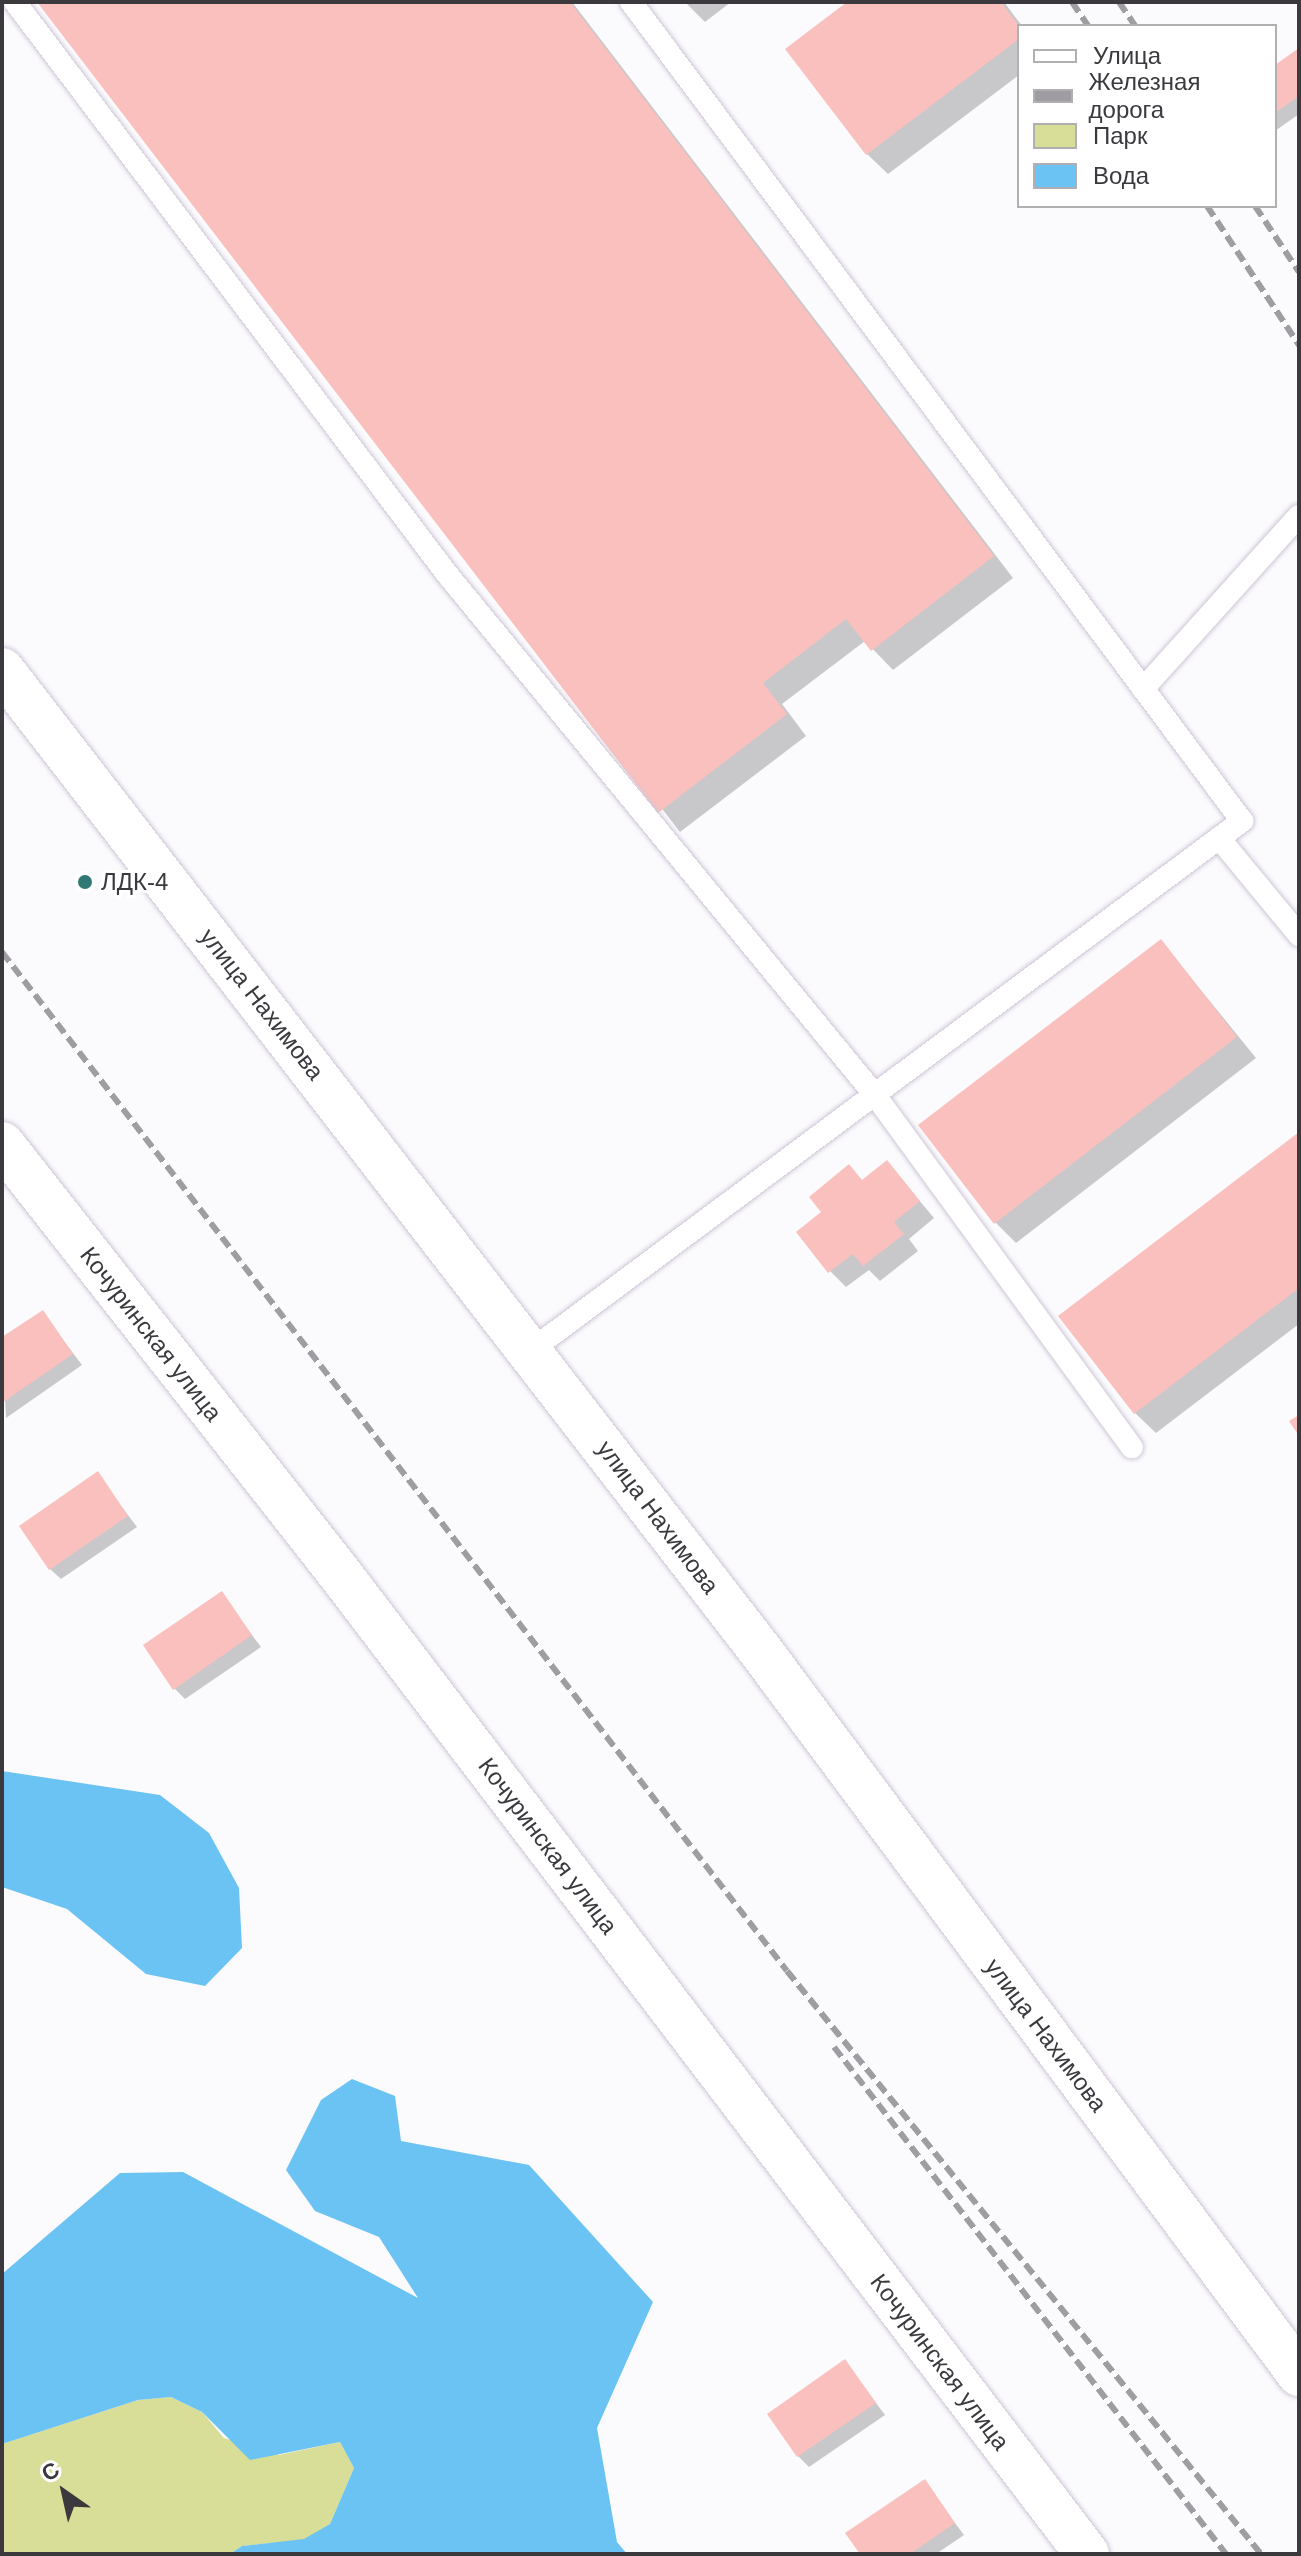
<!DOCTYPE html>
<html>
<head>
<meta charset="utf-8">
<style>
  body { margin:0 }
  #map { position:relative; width:1301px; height:2556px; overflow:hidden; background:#fbfafd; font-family:Arial,sans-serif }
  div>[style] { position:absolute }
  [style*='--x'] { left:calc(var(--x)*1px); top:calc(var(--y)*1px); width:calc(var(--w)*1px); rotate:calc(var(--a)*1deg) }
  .green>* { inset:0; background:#d8dd97 }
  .water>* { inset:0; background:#6bc3f4 }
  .shadow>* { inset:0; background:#0003 }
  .building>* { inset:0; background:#f9c0be }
  .roads { filter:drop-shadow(0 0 2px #cec6d6) drop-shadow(0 0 2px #cec6d6) }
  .service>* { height:22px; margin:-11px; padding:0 11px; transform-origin:11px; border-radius:11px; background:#fff }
  .minor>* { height:44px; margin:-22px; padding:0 22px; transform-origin:22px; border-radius:22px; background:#fff }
  .secondary>* { height:44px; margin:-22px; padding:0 22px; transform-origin:22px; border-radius:22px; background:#fff }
  .rail>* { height:6px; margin-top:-3px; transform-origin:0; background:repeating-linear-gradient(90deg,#9f9da2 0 12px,transparent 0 18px) }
  .dots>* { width:22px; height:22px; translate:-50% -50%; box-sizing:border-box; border:4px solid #fff; border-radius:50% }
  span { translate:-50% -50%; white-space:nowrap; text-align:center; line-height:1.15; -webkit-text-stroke:6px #fff; paint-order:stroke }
  .poi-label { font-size:24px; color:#3b383e }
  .left { translate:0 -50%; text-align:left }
  .street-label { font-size:24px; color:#3b383e }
  .frame { position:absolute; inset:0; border:4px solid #3b383e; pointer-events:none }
  .legend { position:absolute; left:1017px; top:24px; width:260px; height:184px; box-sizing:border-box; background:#fff; border:2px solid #b1afb2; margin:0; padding:10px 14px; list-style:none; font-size:24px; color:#3b383e }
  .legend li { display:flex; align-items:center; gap:16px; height:40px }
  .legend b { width:40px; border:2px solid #b1afb2 }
  .north { position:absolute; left:24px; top:2452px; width:80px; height:80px; -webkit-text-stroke:6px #fff; paint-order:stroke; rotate:326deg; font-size:22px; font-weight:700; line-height:32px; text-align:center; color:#3b383e }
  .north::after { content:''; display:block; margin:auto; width:28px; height:36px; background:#3b383e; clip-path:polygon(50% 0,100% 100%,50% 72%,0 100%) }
</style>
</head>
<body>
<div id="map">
  <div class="green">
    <i style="clip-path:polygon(171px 2397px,202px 2412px,224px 2438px,279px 2455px,340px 2442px,354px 2468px,330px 2524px,304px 2540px,242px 2546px,230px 2554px,2px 2554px,2px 2444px,138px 2400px)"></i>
  </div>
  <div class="water">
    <i style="clip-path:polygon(2px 1771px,160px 1795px,209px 1833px,239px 1888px,242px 1948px,205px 1986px,146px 1974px,67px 1909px,2px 1887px)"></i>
    <i style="clip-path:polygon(352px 2079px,395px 2096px,401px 2141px,529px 2165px,653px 2302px,597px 2428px,617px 2542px,627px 2554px,230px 2554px,242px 2546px,304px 2539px,330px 2524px,354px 2468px,340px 2442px,250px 2460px,202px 2412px,171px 2397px,138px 2400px,2px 2444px,2px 2274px,120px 2173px,183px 2172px,418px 2298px,379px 2237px,315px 2211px,286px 2170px,321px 2100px)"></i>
  </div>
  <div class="shadow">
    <i style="clip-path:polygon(40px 2px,572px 2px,1013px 578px,893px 670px,865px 641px,782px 704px,806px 736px,680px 832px)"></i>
    <i style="clip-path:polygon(685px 2px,731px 2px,705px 22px)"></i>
    <i style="clip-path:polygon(851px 2px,1004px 2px,1022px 26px,1019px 75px,888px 174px,867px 154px)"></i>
    <i style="clip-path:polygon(1299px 50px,1299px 114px,1275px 131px,1275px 67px)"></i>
    <i style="clip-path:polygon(1161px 941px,1256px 1058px,1016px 1243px,995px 1222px)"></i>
    <i style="clip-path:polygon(1299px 1134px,1299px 1324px,1156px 1433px,1135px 1413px)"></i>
    <i style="clip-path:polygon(887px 1162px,934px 1218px,909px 1239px,918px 1251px,880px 1281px,869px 1270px,846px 1287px,830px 1271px,824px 1212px,849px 1167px,863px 1181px)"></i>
    <i style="clip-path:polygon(42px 1312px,82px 1365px,6px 1418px,2px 1340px)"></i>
    <i style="clip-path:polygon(97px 1474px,137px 1527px,61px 1579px,50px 1569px)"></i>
    <i style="clip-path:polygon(221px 1594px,261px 1647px,185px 1699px,174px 1688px)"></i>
    <i style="clip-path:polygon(845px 2361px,885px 2415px,809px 2467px,798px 2456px)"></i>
    <i style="clip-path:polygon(924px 2482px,964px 2535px,936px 2554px,862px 2554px)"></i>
  </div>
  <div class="building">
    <i style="clip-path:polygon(37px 2px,570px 2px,994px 556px,871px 651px,846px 619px,763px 683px,787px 714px,658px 813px)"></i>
    <i style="clip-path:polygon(847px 2px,1001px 2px,1019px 26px,1019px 39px,866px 155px,785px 49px)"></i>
    <i style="clip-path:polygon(1299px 48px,1299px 96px,1275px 113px,1275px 65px)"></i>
    <i style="clip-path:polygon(1161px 939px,1237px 1037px,994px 1224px,918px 1125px)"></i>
    <i style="clip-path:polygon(1299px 1132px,1299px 1288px,1134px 1414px,1058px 1316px)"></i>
    <i style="clip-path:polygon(887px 1160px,920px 1201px,894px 1222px,904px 1234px,863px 1266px,853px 1254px,828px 1273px,796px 1232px,821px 1212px,809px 1197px,849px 1164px,862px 1180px)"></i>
    <i style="clip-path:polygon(43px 1310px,73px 1354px,2px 1403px,2px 1337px)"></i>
    <i style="clip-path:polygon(1299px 1415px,1299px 1436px,1289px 1421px)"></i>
    <i style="clip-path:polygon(98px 1471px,128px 1516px,49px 1570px,19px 1526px)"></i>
    <i style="clip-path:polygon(222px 1591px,252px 1635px,173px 1690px,143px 1645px)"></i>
    <i style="clip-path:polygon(845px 2359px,876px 2403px,797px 2457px,767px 2414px)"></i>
    <i style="clip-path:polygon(925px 2479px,955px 2523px,910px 2554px,860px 2554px,845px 2533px)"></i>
  </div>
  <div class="roads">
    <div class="service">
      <i style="--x:15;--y:2;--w:717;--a:52.94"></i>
      <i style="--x:447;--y:574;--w:674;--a:50.6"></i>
      <i style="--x:875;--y:1095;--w:436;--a:53.9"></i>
      <i style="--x:1143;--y:689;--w:233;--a:-48"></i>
      <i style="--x:1219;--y:838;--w:126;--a:50.5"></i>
      <i style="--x:530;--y:1351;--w:888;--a:-36.66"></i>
      <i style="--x:1242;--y:821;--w:1022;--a:-126.72"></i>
    </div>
    <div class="minor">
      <i style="--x:2;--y:1144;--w:547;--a:51.83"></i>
      <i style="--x:340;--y:1574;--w:1232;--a:52.68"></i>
    </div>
    <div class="secondary">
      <i style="--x:2;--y:670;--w:1239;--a:52.28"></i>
      <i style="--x:760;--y:1650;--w:903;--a:53.33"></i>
    </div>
  </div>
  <div class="rail">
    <i style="--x:1072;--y:2;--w:29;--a:56"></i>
    <i style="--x:1119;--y:2;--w:29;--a:56"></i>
    <i style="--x:1207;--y:206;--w:167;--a:56.5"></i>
    <i style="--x:1255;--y:206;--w:79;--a:56.3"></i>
    <i style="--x:2;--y:952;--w:1286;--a:52.39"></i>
    <i style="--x:787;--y:1971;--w:751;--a:50.89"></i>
    <i style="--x:834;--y:2047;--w:641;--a:52.29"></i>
  </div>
  <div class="dots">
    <i style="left:85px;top:882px;background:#317974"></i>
  </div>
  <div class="poi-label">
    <span class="left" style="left:101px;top:882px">ЛДК-4</span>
  </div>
  <div class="street-label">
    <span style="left:262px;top:1004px;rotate:52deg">улица Нахимова</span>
    <span style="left:151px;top:1334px;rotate:52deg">Кочуринская улица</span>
    <span style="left:658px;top:1517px;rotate:53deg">улица Нахимова</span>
    <span style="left:548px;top:1846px;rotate:53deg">Кочуринская улица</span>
    <span style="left:1046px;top:2035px;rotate:53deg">улица Нахимова</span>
    <span style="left:940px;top:2362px;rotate:53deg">Кочуринская улица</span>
  </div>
  <div class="frame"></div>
  <ul class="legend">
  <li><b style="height:10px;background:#fff"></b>Улица</li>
  <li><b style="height:10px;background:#9f9da2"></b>Железная дорога</li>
  <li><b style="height:22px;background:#d8dd97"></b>Парк</li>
  <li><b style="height:22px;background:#6bc3f4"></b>Вода</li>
  </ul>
  <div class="north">С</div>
</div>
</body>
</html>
